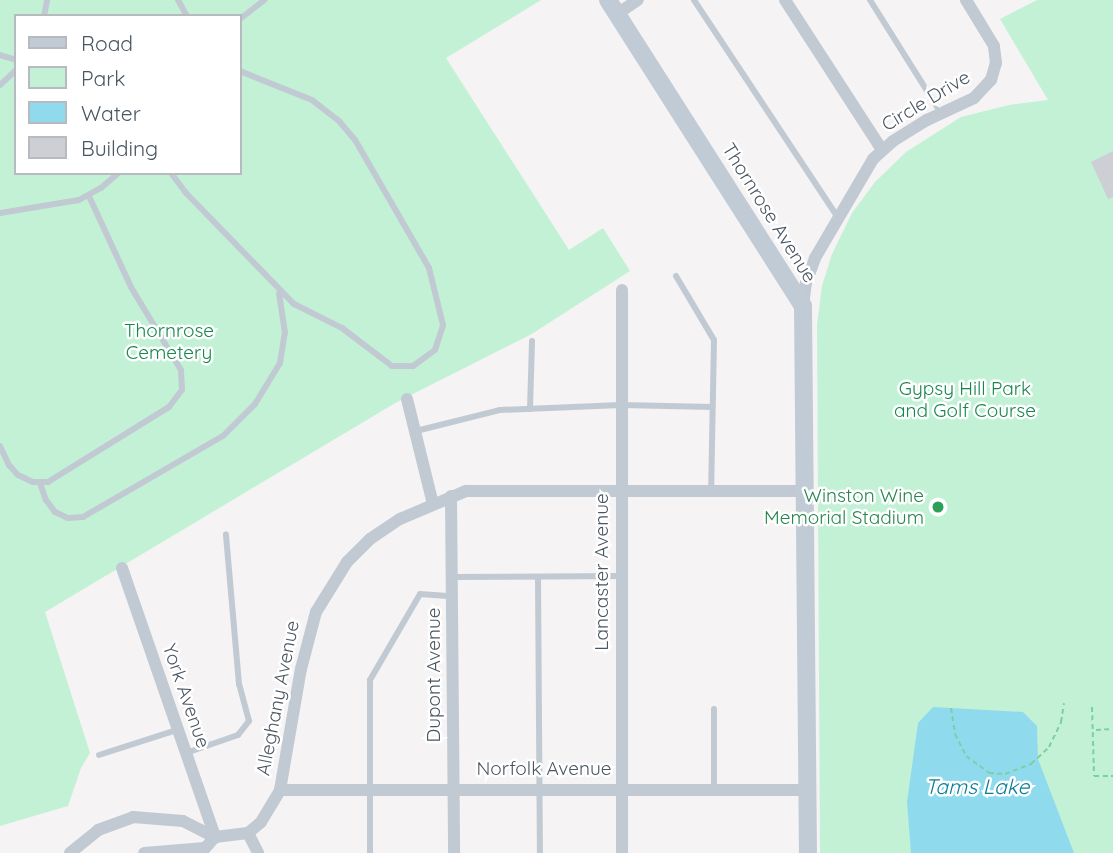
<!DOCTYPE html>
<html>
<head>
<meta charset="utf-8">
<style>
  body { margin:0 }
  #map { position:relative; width:1113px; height:853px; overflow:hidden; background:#f5f3f3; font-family:Quicksand,sans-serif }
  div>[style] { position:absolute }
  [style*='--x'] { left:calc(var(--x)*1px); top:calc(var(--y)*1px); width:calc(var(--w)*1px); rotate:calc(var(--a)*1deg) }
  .green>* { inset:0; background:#c3f1d5 }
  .water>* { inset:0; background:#90daee }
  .building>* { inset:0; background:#cdcfd5 }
  .path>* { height:2px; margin-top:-1px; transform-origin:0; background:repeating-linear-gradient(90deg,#7ad0a6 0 5px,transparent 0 8.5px) }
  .lane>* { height:6px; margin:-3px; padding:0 3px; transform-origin:3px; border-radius:3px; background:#c1cad2 }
  .street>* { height:12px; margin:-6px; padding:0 6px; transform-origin:6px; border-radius:6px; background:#c1cad2 }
  .secondary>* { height:18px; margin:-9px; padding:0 9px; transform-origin:9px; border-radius:9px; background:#c1cbd6 }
  .dots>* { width:19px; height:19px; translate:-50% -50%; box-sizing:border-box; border:4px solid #fff; border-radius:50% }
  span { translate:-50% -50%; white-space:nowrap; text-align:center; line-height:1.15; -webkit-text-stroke:5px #fff; paint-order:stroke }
  .street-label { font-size:19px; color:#4a5661 }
  .park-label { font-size:19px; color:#17864f }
  .leisure-label { font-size:19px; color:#27864d }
  .right { translate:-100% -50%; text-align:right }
  .water-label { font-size:21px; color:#0c7c9b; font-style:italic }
  .legend { position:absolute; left:14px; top:14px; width:228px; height:161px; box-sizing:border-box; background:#fff; border:2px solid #b7bbc0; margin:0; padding:9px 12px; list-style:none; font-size:21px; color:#4a5661 }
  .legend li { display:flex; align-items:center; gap:14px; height:35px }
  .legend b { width:35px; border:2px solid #b7bbc0 }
</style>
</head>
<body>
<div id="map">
  <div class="green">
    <i style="clip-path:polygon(evenodd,0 0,541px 0,446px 58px,569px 250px,603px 228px,630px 271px,530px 335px,397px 402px,45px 612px,90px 753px,81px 768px,68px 806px,0 826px,0 0,16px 16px,240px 16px,240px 173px,16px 173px,16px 16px)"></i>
    <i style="clip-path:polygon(1037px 0,1113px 0,1113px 853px,820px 853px,817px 325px,822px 286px,832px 254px,852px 213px,875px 182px,906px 152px,961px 117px,1009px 105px,1048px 100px,1000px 19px)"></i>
  </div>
  <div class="water">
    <i style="clip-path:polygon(933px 707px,1023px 712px,1037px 726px,1038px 759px,1074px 853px,911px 853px,907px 802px,918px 723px)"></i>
  </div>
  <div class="building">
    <i style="clip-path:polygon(1113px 151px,1113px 197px,1108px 199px,1091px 162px)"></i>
  </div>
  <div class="path">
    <i style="--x:1092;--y:707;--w:69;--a:88.3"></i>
    <i style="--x:1094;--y:776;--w:19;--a:0"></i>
    <i style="--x:951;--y:708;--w:26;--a:81"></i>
    <i style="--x:955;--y:734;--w:25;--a:63"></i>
    <i style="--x:966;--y:756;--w:29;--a:36"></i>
    <i style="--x:989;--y:773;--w:16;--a:4"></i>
    <i style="--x:1005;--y:774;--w:28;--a:-21"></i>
    <i style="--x:1031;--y:764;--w:25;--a:-43"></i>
    <i style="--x:1049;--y:747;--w:28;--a:-64"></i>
    <i style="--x:1061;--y:722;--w:19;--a:-81"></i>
    <i style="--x:1096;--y:730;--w:17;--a:-3"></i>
  </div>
  <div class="lane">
    <i style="--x:178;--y:0;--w:18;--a:61"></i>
    <i style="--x:694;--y:0;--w:259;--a:56.5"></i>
    <i style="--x:870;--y:0;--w:133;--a:57.9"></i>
    <i style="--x:44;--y:16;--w:16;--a:-79"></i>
    <i style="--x:240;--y:19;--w:31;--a:-38"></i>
    <i style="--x:0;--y:55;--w:17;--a:17"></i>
    <i style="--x:0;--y:85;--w:22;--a:-43"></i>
    <i style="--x:171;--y:173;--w:25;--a:53"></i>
    <i style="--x:186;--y:193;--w:155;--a:45.8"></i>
    <i style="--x:294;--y:304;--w:54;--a:26.6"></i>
    <i style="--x:342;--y:328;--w:63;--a:37.2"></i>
    <i style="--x:392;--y:366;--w:21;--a:0"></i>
    <i style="--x:413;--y:366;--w:27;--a:-36"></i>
    <i style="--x:435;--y:350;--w:26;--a:-72"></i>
    <i style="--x:443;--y:325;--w:59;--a:-103.8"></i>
    <i style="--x:429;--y:268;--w:148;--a:-120"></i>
    <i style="--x:355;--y:140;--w:25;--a:-130"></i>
    <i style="--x:339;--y:121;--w:34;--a:-142"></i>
    <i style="--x:312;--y:100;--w:78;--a:-158.1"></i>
    <i style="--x:0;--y:213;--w:80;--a:-9.3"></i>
    <i style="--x:79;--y:200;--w:25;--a:-29"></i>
    <i style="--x:101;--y:188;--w:23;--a:-41"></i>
    <i style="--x:676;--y:276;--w:74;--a:59.3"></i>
    <i style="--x:714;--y:340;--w:150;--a:91.1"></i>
    <i style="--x:530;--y:409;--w:68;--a:-88.3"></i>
    <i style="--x:416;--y:431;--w:87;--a:-14"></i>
    <i style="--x:500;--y:410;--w:121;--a:-2.4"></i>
    <i style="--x:621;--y:405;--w:91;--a:1.3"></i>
    <i style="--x:0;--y:446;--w:21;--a:65"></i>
    <i style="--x:9;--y:465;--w:13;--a:48"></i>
    <i style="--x:18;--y:475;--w:17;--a:25"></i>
    <i style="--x:33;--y:482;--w:15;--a:0"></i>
    <i style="--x:48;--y:482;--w:142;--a:-31.8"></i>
    <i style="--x:169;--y:407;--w:21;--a:-53"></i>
    <i style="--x:182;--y:390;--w:20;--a:-93"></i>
    <i style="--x:181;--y:370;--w:97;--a:-121.1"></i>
    <i style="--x:131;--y:287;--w:100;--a:-114.8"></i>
    <i style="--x:40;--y:483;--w:18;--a:71"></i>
    <i style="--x:46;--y:500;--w:15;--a:53"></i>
    <i style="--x:55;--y:512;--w:14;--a:25"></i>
    <i style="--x:68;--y:518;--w:15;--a:-4"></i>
    <i style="--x:83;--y:517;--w:162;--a:-30.1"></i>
    <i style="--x:223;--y:436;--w:45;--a:-45"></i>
    <i style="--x:255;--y:404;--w:48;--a:-58.6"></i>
    <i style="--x:280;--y:363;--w:30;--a:-81"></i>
    <i style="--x:285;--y:333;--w:40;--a:-98.5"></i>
    <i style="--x:453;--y:577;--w:168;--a:-0.3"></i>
    <i style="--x:538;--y:577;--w:276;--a:89.6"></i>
    <i style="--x:186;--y:753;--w:55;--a:-19.1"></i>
    <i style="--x:238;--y:735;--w:18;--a:-52"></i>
    <i style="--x:249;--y:721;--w:38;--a:-105"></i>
    <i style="--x:239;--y:684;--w:150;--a:-95"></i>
    <i style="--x:99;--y:755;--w:82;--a:-17.8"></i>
    <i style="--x:714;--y:790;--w:81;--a:-90"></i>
    <i style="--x:370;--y:853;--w:173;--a:-90"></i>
    <i style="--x:370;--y:680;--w:99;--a:-59.8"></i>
    <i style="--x:420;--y:594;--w:31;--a:4"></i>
  </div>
  <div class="street">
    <i style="--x:785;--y:0;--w:179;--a:57.1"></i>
    <i style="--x:617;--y:14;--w:25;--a:-34"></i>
    <i style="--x:622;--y:290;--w:563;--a:90"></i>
    <i style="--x:803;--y:306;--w:23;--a:-83"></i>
    <i style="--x:806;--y:283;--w:27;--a:-70"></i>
    <i style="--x:815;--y:258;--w:115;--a:-59.6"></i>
    <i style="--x:873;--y:159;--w:27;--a:-42"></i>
    <i style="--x:893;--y:141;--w:40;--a:-32"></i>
    <i style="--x:927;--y:120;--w:52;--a:-25.1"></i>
    <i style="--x:974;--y:98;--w:25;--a:-47"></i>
    <i style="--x:991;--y:80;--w:18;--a:-74"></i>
    <i style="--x:996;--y:63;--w:17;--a:-97"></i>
    <i style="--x:994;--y:46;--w:54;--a:-121.3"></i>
    <i style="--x:407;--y:399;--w:108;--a:76.1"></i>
    <i style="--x:451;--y:496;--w:357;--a:89.5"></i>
    <i style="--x:122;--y:568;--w:285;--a:70.9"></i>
    <i style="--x:215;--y:837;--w:15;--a:132"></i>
    <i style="--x:205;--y:848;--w:61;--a:175.3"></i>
    <i style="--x:280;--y:790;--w:528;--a:0"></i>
    <i style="--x:248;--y:833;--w:22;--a:63"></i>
    <i style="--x:70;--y:853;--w:36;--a:-39"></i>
    <i style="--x:98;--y:830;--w:37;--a:-20"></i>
    <i style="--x:133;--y:817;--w:50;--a:4.6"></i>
    <i style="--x:183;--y:821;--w:36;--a:27"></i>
    <i style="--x:215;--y:837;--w:33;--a:-7"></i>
    <i style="--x:248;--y:833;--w:17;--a:-40"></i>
    <i style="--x:261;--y:822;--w:37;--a:-59"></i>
    <i style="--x:280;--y:790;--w:123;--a:-80.2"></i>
    <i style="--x:301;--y:669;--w:59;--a:-75.3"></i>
    <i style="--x:316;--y:612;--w:59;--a:-58.2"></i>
    <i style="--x:347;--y:562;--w:33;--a:-45"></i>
    <i style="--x:370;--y:539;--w:36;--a:-34"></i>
    <i style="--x:400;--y:519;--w:72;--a:-23"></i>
    <i style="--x:466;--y:491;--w:340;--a:0"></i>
  </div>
  <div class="secondary">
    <i style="--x:608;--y:0;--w:363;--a:57.5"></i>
    <i style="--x:803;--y:306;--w:547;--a:89.48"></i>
  </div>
  <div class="dots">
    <i style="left:938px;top:507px;background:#2e9e5b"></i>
  </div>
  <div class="street-label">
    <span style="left:926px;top:101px;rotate:-31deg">Circle Drive</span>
    <span style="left:769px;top:213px;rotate:58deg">Thornrose Avenue</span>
    <span style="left:602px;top:572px;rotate:-90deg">Lancaster Avenue</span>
    <span style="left:434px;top:675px;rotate:-90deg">Dupont Avenue</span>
    <span style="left:186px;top:696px;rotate:71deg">York Avenue</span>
    <span style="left:278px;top:698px;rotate:-79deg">Alleghany Avenue</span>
    <span style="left:544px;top:769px">Norfolk Avenue</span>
  </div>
  <div class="park-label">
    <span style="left:169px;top:342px">Thornrose<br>Cemetery</span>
    <span style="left:965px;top:400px">Gypsy Hill Park<br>and Golf Course</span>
  </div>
  <div class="leisure-label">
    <span class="right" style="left:924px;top:507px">Winston Wine<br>Memorial Stadium</span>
  </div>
  <div class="water-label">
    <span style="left:977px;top:786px">Tams Lake</span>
  </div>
  <ul class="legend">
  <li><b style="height:9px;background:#c1cbd6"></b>Road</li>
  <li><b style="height:19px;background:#c3f1d5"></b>Park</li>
  <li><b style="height:19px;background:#90daee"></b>Water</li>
  <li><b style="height:19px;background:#cdcfd5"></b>Building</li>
  </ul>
</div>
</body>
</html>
